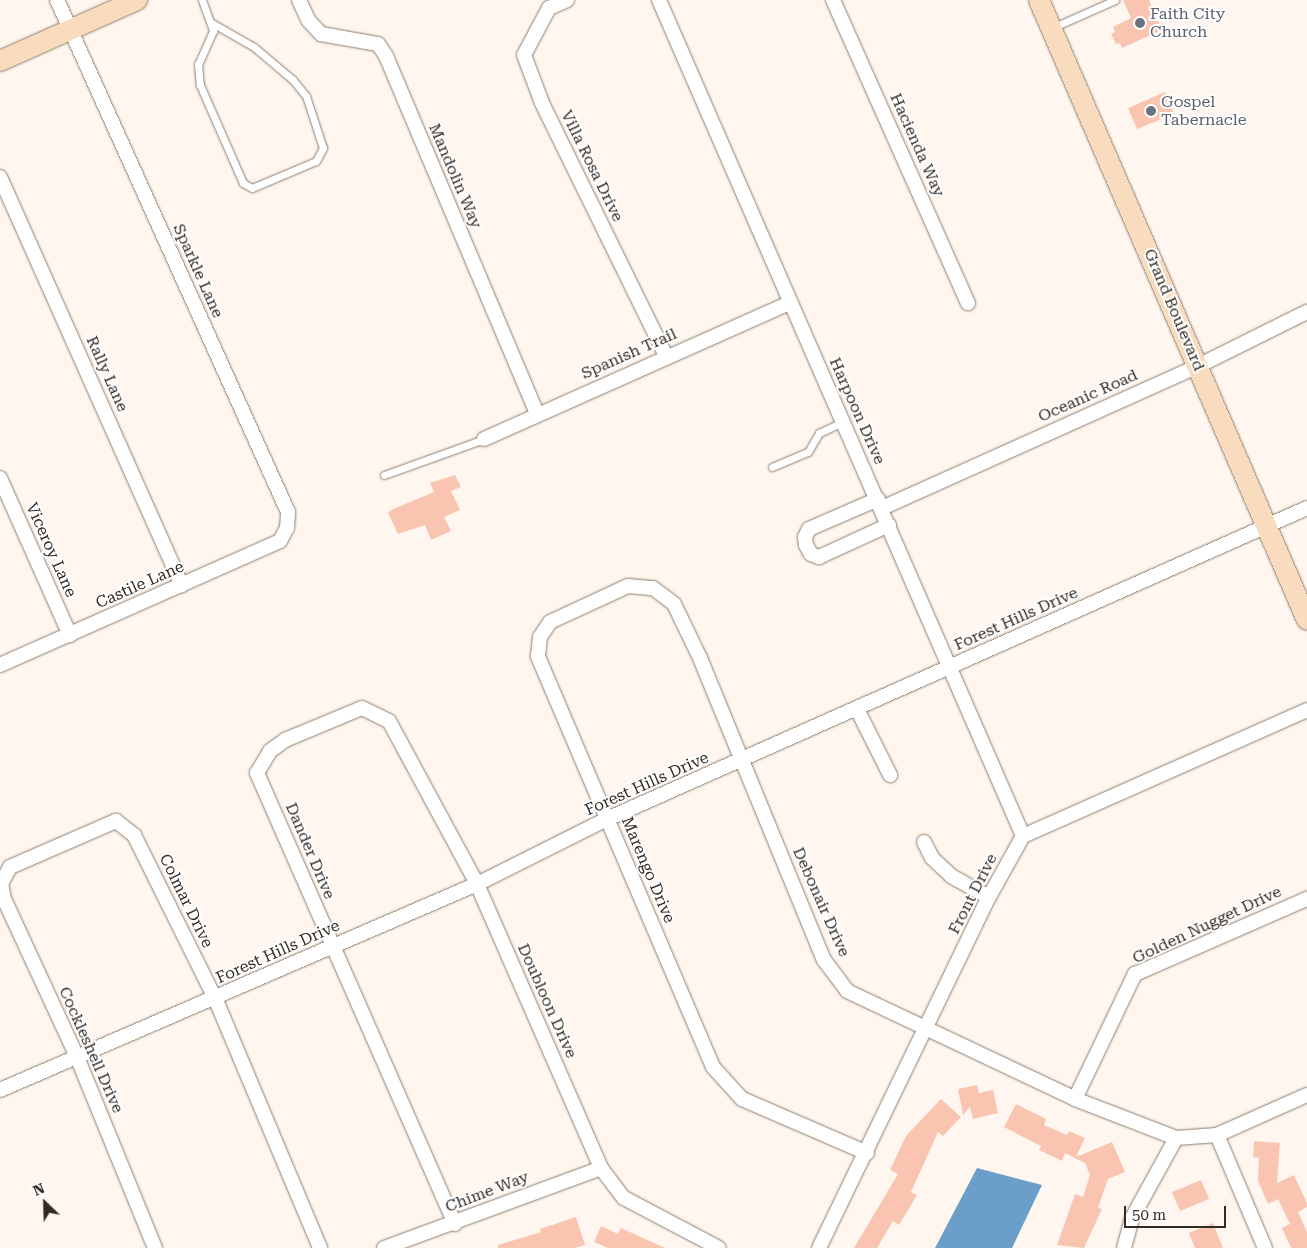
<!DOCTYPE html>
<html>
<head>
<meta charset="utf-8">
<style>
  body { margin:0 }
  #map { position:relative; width:1307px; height:1248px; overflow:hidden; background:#fef6ef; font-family:"Roboto Serif",serif }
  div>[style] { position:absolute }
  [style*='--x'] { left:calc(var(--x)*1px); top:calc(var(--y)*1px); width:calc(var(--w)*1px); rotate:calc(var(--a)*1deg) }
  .water>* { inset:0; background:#6b9fca }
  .building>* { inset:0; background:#fac5b0 }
  .roads { filter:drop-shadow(0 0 1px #8e7d6c) drop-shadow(0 0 1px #8e7d6c) }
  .lane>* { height:7px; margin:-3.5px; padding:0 3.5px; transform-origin:3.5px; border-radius:3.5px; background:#fff }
  .street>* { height:14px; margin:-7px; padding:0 7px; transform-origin:7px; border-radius:7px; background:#fff }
  .secondary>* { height:20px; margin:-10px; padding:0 10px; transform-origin:10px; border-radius:10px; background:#f9dcbd }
  .dots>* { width:14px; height:14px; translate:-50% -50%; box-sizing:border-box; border:2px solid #fff; border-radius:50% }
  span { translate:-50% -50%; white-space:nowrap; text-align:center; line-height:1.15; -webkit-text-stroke:4px #fff; paint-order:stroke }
  .worship-label { font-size:16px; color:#5b616d }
  .left { translate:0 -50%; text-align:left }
  .street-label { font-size:16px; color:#322b24 }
  .north { position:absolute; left:20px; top:1178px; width:50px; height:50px; -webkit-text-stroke:4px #fff; paint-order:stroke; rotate:336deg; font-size:14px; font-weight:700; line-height:20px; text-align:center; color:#322b24 }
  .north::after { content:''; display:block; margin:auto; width:18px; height:22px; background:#322b24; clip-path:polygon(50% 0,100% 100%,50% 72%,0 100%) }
  .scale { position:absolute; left:1124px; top:1206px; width:102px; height:22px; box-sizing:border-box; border:2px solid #322b24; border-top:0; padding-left:6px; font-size:15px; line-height:18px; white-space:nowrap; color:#322b24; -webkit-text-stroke:4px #fff; paint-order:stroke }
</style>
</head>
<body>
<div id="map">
  <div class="water">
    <i style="clip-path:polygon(977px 1168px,1042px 1185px,1012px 1248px,935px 1248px)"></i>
  </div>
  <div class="building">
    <i style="clip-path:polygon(1123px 0,1149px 0,1162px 30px,1122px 48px,1120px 43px,1116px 44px,1111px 34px,1115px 32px,1113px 27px,1131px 18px)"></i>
    <i style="clip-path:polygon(1165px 92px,1174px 114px,1137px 129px,1128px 108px)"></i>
    <i style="clip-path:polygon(455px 475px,461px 487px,451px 491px,460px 510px,444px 517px,451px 531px,431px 540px,425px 525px,398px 534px,388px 513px,391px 510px,434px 492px,430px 483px)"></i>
    <i style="clip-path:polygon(977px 1085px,979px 1093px,993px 1090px,998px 1113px,973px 1119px,970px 1107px,963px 1115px,958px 1089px)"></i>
    <i style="clip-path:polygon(941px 1099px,961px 1117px,943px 1136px,938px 1132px,911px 1192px,917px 1195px,899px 1225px,893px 1221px,877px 1248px,854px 1248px,898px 1174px,890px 1170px,906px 1136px)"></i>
    <i style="clip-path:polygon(1016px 1104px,1046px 1119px,1044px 1125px,1067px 1135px,1069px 1131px,1085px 1138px,1076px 1157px,1112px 1142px,1125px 1172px,1108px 1179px,1098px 1208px,1102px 1209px,1084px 1248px,1057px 1245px,1075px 1194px,1083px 1197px,1090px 1175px,1085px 1163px,1065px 1153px,1062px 1161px,1039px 1150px,1041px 1146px,1004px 1127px)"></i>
    <i style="clip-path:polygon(1254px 1141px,1280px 1143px,1277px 1183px,1294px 1175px,1307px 1203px,1307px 1207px,1298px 1212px,1307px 1232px,1307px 1248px,1291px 1248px,1282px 1228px,1290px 1224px,1278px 1199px,1268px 1204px,1258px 1181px,1259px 1158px,1253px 1157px)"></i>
    <i style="clip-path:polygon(1201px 1180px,1209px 1199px,1180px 1211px,1172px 1192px)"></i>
    <i style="clip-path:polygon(576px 1217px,585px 1245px,575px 1248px,498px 1248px,498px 1245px,541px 1232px,540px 1229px)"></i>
    <i style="clip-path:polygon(1213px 1223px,1223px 1248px,1195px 1248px,1189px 1233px)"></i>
    <i style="clip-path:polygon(601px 1226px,618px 1234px,621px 1228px,665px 1248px,608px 1248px,594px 1242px)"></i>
  </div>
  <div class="roads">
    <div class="lane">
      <i style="--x:202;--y:0;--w:33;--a:70"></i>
      <i style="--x:213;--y:31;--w:36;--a:114"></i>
      <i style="--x:198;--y:64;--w:21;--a:85"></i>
      <i style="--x:200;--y:85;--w:107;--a:66.3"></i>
      <i style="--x:243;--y:183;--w:10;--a:29"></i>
      <i style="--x:252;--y:188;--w:69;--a:-22.9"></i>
      <i style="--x:316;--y:161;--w:15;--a:-62"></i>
      <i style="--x:323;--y:148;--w:55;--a:-108.1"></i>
      <i style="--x:306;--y:96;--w:21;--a:-129"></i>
      <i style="--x:293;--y:80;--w:51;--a:-139.8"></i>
      <i style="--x:254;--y:47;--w:48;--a:-150.3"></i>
      <i style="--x:1052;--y:28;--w:69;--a:-24"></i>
      <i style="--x:772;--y:467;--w:39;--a:-23"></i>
      <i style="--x:808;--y:452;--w:22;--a:-60"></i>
      <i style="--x:819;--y:433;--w:26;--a:-25"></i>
      <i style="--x:384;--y:475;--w:106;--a:-19.8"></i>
    </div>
    <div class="street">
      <i style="--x:299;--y:0;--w:23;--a:65"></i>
      <i style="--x:309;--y:21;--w:18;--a:47"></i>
      <i style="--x:321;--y:34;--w:58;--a:10"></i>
      <i style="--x:378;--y:44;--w:14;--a:56"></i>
      <i style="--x:386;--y:56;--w:389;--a:67.1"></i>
      <i style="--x:567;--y:0;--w:20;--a:156"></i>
      <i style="--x:549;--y:8;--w:53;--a:118"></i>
      <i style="--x:524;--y:55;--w:51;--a:69.4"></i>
      <i style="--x:542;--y:103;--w:282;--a:63.9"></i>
      <i style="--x:659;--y:0;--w:912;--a:66.47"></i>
      <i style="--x:833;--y:0;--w:332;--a:66"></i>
      <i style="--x:0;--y:177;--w:447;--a:66"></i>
      <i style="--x:484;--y:439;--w:335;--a:-24"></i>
      <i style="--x:0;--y:478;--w:172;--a:66"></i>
      <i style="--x:878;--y:499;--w:75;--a:156.5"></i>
      <i style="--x:809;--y:529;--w:9;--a:117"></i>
      <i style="--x:805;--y:537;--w:8;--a:83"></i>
      <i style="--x:806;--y:545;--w:10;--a:61"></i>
      <i style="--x:811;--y:554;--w:9;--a:21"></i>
      <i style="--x:819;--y:557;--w:77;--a:-24.6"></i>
      <i style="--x:882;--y:508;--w:346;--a:-24.2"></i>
      <i style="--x:1198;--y:366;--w:122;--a:-26.4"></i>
      <i style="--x:0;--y:665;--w:306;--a:-23.9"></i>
      <i style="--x:280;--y:541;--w:15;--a:-62"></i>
      <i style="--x:287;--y:528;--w:16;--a:-86"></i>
      <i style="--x:288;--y:512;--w:562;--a:-114.28"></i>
      <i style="--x:857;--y:709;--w:74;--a:63.4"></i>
      <i style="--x:924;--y:842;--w:18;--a:63"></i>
      <i style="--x:932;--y:858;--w:26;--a:43"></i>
      <i style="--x:951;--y:876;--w:43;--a:28.9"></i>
      <i style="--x:0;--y:1090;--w:520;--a:-23.36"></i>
      <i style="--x:477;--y:884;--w:145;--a:-26.6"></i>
      <i style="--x:607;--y:819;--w:766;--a:-23.95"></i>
      <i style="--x:1075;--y:1099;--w:139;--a:-64.4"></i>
      <i style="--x:1135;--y:974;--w:188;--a:-23.6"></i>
      <i style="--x:1217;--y:1135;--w:123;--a:67"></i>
      <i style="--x:867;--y:1153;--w:136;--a:-156.6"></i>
      <i style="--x:742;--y:1099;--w:43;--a:-132.2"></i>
      <i style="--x:713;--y:1067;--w:447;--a:-113.1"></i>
      <i style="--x:538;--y:656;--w:19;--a:-84"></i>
      <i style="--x:540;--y:637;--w:18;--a:-56"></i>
      <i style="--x:550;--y:622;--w:86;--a:-24.8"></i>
      <i style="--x:628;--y:586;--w:25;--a:5"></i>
      <i style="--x:653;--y:588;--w:26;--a:37"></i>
      <i style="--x:674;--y:604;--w:60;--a:64.3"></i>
      <i style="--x:700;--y:658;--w:326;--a:67.7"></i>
      <i style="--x:824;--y:960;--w:39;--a:53"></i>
      <i style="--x:847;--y:991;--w:252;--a:25.3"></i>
      <i style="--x:1075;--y:1099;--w:108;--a:21.1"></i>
      <i style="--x:1176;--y:1138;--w:41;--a:-4.2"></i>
      <i style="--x:1217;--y:1135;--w:98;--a:-24"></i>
      <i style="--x:455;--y:1224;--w:493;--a:-113.7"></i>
      <i style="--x:257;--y:773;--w:26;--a:-59"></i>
      <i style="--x:270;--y:751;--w:19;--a:-36"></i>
      <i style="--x:285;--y:740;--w:83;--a:-22.6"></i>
      <i style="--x:362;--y:708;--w:30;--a:26"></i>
      <i style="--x:389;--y:721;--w:185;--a:61.6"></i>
      <i style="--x:477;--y:884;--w:310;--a:66.4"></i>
      <i style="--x:601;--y:1168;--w:38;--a:53"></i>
      <i style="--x:624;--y:1198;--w:107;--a:27.8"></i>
      <i style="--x:155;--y:1248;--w:204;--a:-112.2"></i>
      <i style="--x:78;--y:1059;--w:176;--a:-114.8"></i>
      <i style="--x:4;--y:899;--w:15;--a:-101"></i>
      <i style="--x:1;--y:884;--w:19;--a:-62"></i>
      <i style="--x:10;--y:867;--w:116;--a:-23.5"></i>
      <i style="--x:116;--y:821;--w:23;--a:38"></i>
      <i style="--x:134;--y:835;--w:182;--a:63.6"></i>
      <i style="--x:215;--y:998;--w:271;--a:67.2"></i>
      <i style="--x:384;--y:1248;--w:231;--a:-20.2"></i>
      <i style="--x:819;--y:1248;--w:390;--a:-64.2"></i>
      <i style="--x:989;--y:897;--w:70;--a:-60.9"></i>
      <i style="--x:1023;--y:836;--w:311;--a:-23.9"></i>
      <i style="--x:1124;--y:1248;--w:31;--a:-75"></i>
      <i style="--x:1132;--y:1218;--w:91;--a:-61.2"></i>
    </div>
    <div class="secondary">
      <i style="--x:1039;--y:0;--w:675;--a:66.62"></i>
      <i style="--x:0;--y:61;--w:150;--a:-24"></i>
    </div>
  </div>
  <div class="dots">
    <i style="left:1140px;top:23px;background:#6b7280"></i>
    <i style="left:1151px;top:111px;background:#6b7280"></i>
  </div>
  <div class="worship-label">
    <span class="left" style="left:1150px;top:23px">Faith City<br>Church</span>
    <span class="left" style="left:1161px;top:111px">Gospel<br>Tabernacle</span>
  </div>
  <div class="street-label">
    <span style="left:917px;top:145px;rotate:66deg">Hacienda Way</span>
    <span style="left:592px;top:166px;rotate:64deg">Villa Rosa Drive</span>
    <span style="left:455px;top:176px;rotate:67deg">Mandolin Way</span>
    <span style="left:198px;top:271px;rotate:66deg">Sparkle Lane</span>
    <span style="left:1174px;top:310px;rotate:67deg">Grand Boulevard</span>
    <span style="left:629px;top:354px;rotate:-24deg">Spanish Trail</span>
    <span style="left:107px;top:374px;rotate:66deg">Rally Lane</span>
    <span style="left:1088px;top:396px;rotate:-24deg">Oceanic Road</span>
    <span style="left:857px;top:411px;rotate:66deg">Harpoon Drive</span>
    <span style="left:51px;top:550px;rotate:66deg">Viceroy Lane</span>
    <span style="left:140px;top:585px;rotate:-24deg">Castile Lane</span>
    <span style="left:1016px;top:619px;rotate:-24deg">Forest Hills Drive</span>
    <span style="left:647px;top:784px;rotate:-24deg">Forest Hills Drive</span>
    <span style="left:310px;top:851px;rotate:67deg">Dander Drive</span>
    <span style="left:648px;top:870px;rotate:67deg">Marengo Drive</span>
    <span style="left:973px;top:894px;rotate:-63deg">Front Drive</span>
    <span style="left:186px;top:901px;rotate:64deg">Colmar Drive</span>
    <span style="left:821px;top:902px;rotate:66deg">Debonair Drive</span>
    <span style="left:1207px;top:925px;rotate:-25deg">Golden Nugget Drive</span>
    <span style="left:278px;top:952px;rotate:-24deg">Forest Hills Drive</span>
    <span style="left:547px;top:1001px;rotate:66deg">Doubloon Drive</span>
    <span style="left:91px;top:1050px;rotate:66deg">Cockleshell Drive</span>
    <span style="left:487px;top:1192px;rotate:-21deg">Chime Way</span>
  </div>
  <div class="north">N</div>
  <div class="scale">50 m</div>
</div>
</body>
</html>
